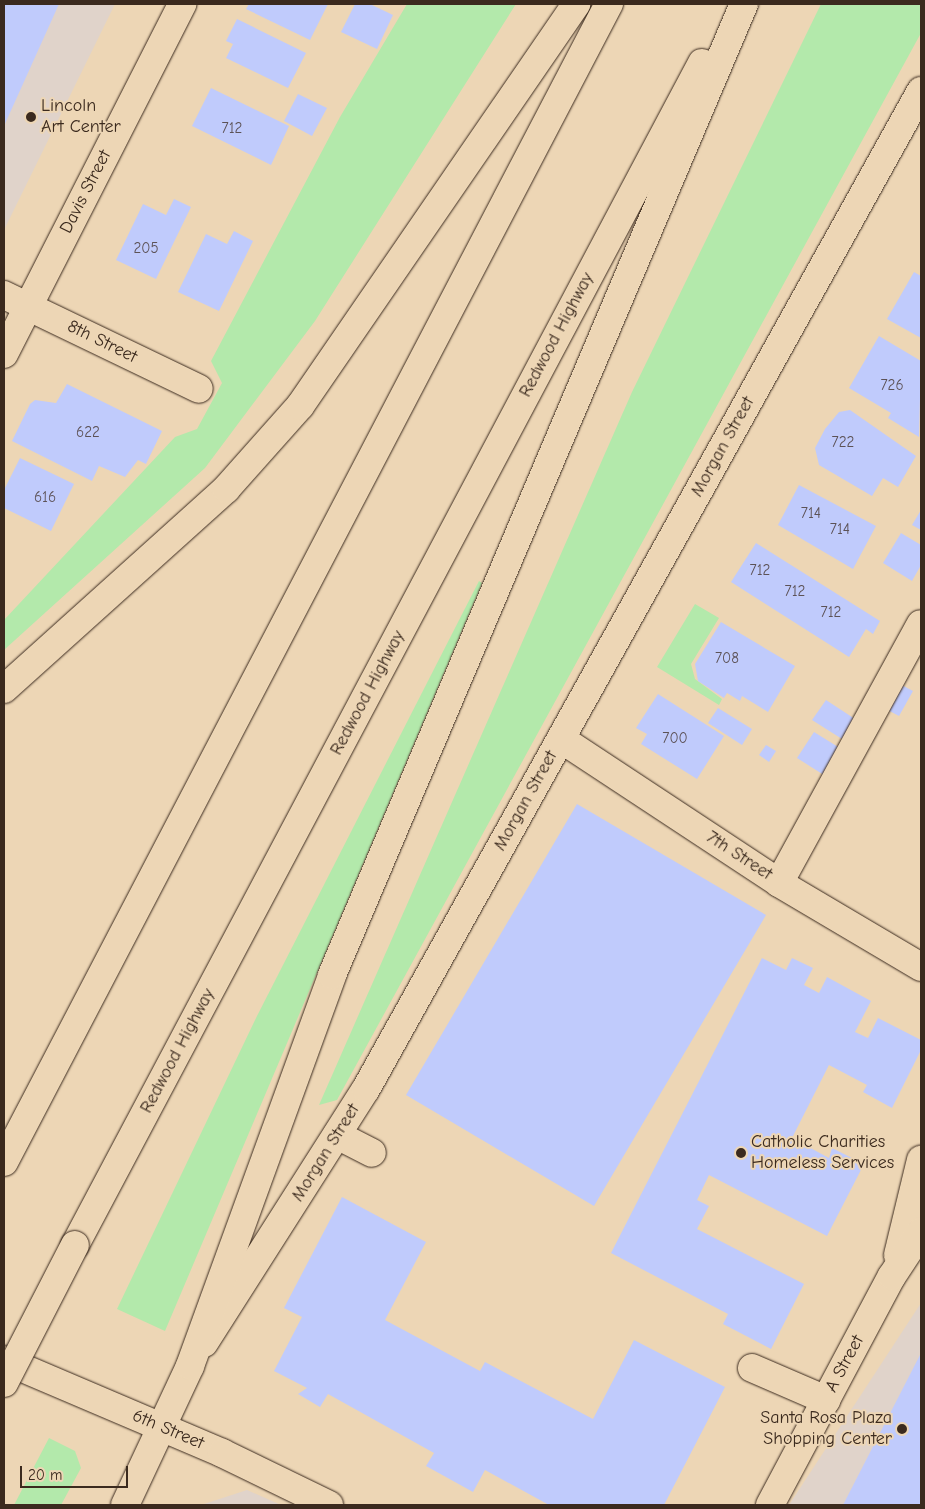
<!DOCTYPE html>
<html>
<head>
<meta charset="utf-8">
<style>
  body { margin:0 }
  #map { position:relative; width:925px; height:1509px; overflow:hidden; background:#edd6b5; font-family:"Comic Neue",sans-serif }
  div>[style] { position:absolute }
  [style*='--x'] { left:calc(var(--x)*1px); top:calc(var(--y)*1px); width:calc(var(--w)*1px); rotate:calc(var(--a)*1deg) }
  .built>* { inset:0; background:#e0d3ca }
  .green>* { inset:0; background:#b3e9ab }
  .building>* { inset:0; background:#c0cbfc }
  .roads { filter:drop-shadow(0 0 1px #3b2a1e) drop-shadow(0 0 1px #3b2a1e) }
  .minor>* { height:28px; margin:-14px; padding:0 14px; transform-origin:14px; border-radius:14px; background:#edd6b5 }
  .major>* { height:28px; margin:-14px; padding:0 14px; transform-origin:14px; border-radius:14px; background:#edd6b5 }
  .highway>* { height:28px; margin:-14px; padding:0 14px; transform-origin:14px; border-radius:14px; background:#edd6b5 }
  .bridges { filter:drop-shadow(0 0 1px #3b2a1e) drop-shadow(0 0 1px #3b2a1e) }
  .highway-bridge>* { height:28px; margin:-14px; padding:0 14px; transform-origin:14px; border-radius:14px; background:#edd6b5 }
  .dots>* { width:14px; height:14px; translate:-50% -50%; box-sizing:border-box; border:2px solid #edd6b5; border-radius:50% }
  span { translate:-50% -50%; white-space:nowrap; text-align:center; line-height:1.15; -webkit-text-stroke:4px #edd6b5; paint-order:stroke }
  .number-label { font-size:15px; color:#5c5256 }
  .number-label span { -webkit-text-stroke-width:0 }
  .poi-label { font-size:18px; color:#3b2a1e }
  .left { translate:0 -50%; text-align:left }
  .right { translate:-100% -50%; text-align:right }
  .street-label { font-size:18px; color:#3b2a1e }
  .frame { position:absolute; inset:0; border:5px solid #3b2a1e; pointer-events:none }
  .scale { position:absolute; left:20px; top:1466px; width:108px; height:22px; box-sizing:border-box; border:2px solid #3b2a1e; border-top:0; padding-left:6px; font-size:15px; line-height:18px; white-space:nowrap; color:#3b2a1e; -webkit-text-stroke:4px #edd6b5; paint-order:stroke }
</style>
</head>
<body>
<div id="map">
  <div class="built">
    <i style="clip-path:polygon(4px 4px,115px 4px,4px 230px)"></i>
    <i style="clip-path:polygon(921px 1303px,921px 1505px,789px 1505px)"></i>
    <i style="clip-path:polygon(247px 1490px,281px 1505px,201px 1505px)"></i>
  </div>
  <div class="green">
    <i style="clip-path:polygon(407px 4px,516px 4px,315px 321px,205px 468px,4px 650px,4px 620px,175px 437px,197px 429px,222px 383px,211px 361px,340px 117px)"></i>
    <i style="clip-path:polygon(821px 4px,921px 4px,921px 33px,337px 1100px,319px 1105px,632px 392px)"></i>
    <i style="clip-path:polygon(479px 581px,482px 583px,165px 1331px,117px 1309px,257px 1016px)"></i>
    <i style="clip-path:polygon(695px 604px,719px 618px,691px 664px,695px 679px,722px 699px,719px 705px,657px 667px)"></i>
    <i style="clip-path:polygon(49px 1438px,75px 1451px,81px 1468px,61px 1505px,14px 1505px)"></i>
  </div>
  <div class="building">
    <i style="clip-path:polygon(4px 4px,59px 4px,4px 126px)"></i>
    <i style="clip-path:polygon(249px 4px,328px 4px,310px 40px,246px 9px)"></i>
    <i style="clip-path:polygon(355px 4px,370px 4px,393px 15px,377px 49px,341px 32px)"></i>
    <i style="clip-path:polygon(237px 19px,306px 53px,288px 88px,226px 58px,233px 44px,226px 41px)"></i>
    <i style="clip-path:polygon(211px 88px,289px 126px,271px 165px,192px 126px)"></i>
    <i style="clip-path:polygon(298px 94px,327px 108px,312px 136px,284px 121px)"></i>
    <i style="clip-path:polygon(174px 199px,191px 207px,156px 279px,116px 260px,143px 204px,166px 215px)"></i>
    <i style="clip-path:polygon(234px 231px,253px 241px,219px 311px,178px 292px,206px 234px,227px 244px)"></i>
    <i style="clip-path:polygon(914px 272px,921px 276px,921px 338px,887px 319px)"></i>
    <i style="clip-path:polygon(879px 336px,921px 361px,919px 437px,888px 418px,891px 413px,849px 388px)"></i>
    <i style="clip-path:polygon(67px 384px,162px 431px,146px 464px,138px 460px,125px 477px,99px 466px,92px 481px,12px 441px,30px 404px,35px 400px,56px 403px)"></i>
    <i style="clip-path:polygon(850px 410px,916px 456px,898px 487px,883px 478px,872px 496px,819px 465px,815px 448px,825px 429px,839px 412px)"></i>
    <i style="clip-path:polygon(20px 458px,74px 484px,51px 531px,4px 508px,4px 490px)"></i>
    <i style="clip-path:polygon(799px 485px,876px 526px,853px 569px,778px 525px)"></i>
    <i style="clip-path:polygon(921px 510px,921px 530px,912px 525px)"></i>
    <i style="clip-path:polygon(901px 533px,921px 545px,921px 565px,912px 581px,883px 563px)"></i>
    <i style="clip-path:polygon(756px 543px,880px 621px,873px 634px,866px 629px,849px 657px,731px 582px)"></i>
    <i style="clip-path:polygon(721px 622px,795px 666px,768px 712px,742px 696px,740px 701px,727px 693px,724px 698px,698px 681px,695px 664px)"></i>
    <i style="clip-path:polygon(896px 682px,913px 691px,899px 716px,882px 707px)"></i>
    <i style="clip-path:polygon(658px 694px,724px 736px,697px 779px,641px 744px,647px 734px,636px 728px)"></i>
    <i style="clip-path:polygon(826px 700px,855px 719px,842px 739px,812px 720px)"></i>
    <i style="clip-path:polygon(718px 708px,752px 729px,742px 745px,708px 723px)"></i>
    <i style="clip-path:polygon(814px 732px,843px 750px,827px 777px,797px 758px)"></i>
    <i style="clip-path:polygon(766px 745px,776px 751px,769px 762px,759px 755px)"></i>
    <i style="clip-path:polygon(577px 804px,766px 915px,594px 1206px,406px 1095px)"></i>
    <i style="clip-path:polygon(762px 958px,786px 970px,792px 958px,813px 968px,804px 985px,819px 993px,827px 977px,871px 1001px,855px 1032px,868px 1038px,878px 1018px,921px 1040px,921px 1050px,892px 1108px,863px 1092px,867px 1085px,829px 1065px,792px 1138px,829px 1158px,832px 1148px,864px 1164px,827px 1236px,709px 1175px,697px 1200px,709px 1206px,697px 1229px,804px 1284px,771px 1349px,723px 1324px,728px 1314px,611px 1253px)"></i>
    <i style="clip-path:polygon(342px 1197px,426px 1242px,385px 1320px,480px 1371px,485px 1362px,593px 1419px,634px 1340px,725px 1387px,664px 1505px,549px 1505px,485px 1470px,473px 1492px,426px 1466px,434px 1453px,328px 1394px,320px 1407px,298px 1394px,307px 1388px,274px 1371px,302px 1317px,284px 1308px)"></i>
    <i style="clip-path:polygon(921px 1353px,921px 1505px,843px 1505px)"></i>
  </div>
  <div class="roads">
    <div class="minor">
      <i style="--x:4;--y:295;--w:216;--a:25.7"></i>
      <i style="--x:4;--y:354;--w:393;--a:-63"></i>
      <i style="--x:561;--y:739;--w:261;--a:33.4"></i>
      <i style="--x:779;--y:883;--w:165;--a:30.6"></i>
      <i style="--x:779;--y:883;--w:295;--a:-61.3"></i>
      <i style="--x:337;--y:1135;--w:39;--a:27"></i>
      <i style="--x:898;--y:1255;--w:98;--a:-76.4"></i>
      <i style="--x:204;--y:1343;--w:301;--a:-57.5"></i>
      <i style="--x:366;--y:1089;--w:1142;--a:-60.92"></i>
      <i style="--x:4;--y:1360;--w:237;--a:23.1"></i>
      <i style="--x:222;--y:1453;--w:119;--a:25.9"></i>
      <i style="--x:752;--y:1368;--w:81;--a:23.4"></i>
      <i style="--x:770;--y:1505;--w:259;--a:-62"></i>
      <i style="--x:892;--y:1276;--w:53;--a:-56.6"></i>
    </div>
    <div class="major">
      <i style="--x:125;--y:1505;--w:153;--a:-64.9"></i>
    </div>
    <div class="highway">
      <i style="--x:4;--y:689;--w:299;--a:-42"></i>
      <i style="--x:226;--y:489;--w:111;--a:-48.3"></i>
      <i style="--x:300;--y:406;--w:488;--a:-55.5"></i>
      <i style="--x:4;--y:1162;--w:1307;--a:-62.42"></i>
      <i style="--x:75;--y:1245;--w:1338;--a:-62.06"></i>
      <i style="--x:190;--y:1366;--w:416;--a:-70"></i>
      <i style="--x:332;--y:975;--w:1055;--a:-67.01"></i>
    </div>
  </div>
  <div class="bridges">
    <div class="highway-bridge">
      <i style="--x:4;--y:1383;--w:155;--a:-62.8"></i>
    </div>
  </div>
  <div class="dots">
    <i style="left:31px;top:117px;background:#3b2a1e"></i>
    <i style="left:741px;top:1153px;background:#3b2a1e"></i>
    <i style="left:902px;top:1429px;background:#3b2a1e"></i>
  </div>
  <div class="number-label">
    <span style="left:232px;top:129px">712</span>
    <span style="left:146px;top:249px">205</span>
    <span style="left:892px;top:386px">726</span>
    <span style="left:88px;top:433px">622</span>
    <span style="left:843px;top:443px">722</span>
    <span style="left:45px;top:498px">616</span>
    <span style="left:811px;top:514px">714</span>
    <span style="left:840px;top:530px">714</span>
    <span style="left:760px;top:571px">712</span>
    <span style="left:795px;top:592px">712</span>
    <span style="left:831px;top:613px">712</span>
    <span style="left:727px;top:659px">708</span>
    <span style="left:675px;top:739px">700</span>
  </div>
  <div class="poi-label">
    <span class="left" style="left:41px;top:117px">Lincoln<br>Art Center</span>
    <span class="left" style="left:751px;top:1153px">Catholic Charities<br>Homeless Services</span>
    <span class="right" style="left:892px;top:1429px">Santa Rosa Plaza<br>Shopping Center</span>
  </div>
  <div class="street-label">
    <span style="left:86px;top:192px;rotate:-63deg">Davis Street</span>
    <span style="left:557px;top:335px;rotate:-62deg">Redwood Highway</span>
    <span style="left:102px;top:342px;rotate:26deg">8th Street</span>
    <span style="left:723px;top:447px;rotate:-61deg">Morgan Street</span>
    <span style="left:368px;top:693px;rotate:-62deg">Redwood Highway</span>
    <span style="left:526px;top:801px;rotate:-61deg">Morgan Street</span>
    <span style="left:739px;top:856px;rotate:33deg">7th Street</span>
    <span style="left:178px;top:1051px;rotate:-62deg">Redwood Highway</span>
    <span style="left:326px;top:1153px;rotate:-58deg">Morgan Street</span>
    <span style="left:845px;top:1364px;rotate:-62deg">A Street</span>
    <span style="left:168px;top:1430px;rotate:23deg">6th Street</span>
  </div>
  <div class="frame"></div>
  <div class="scale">20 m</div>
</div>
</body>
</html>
